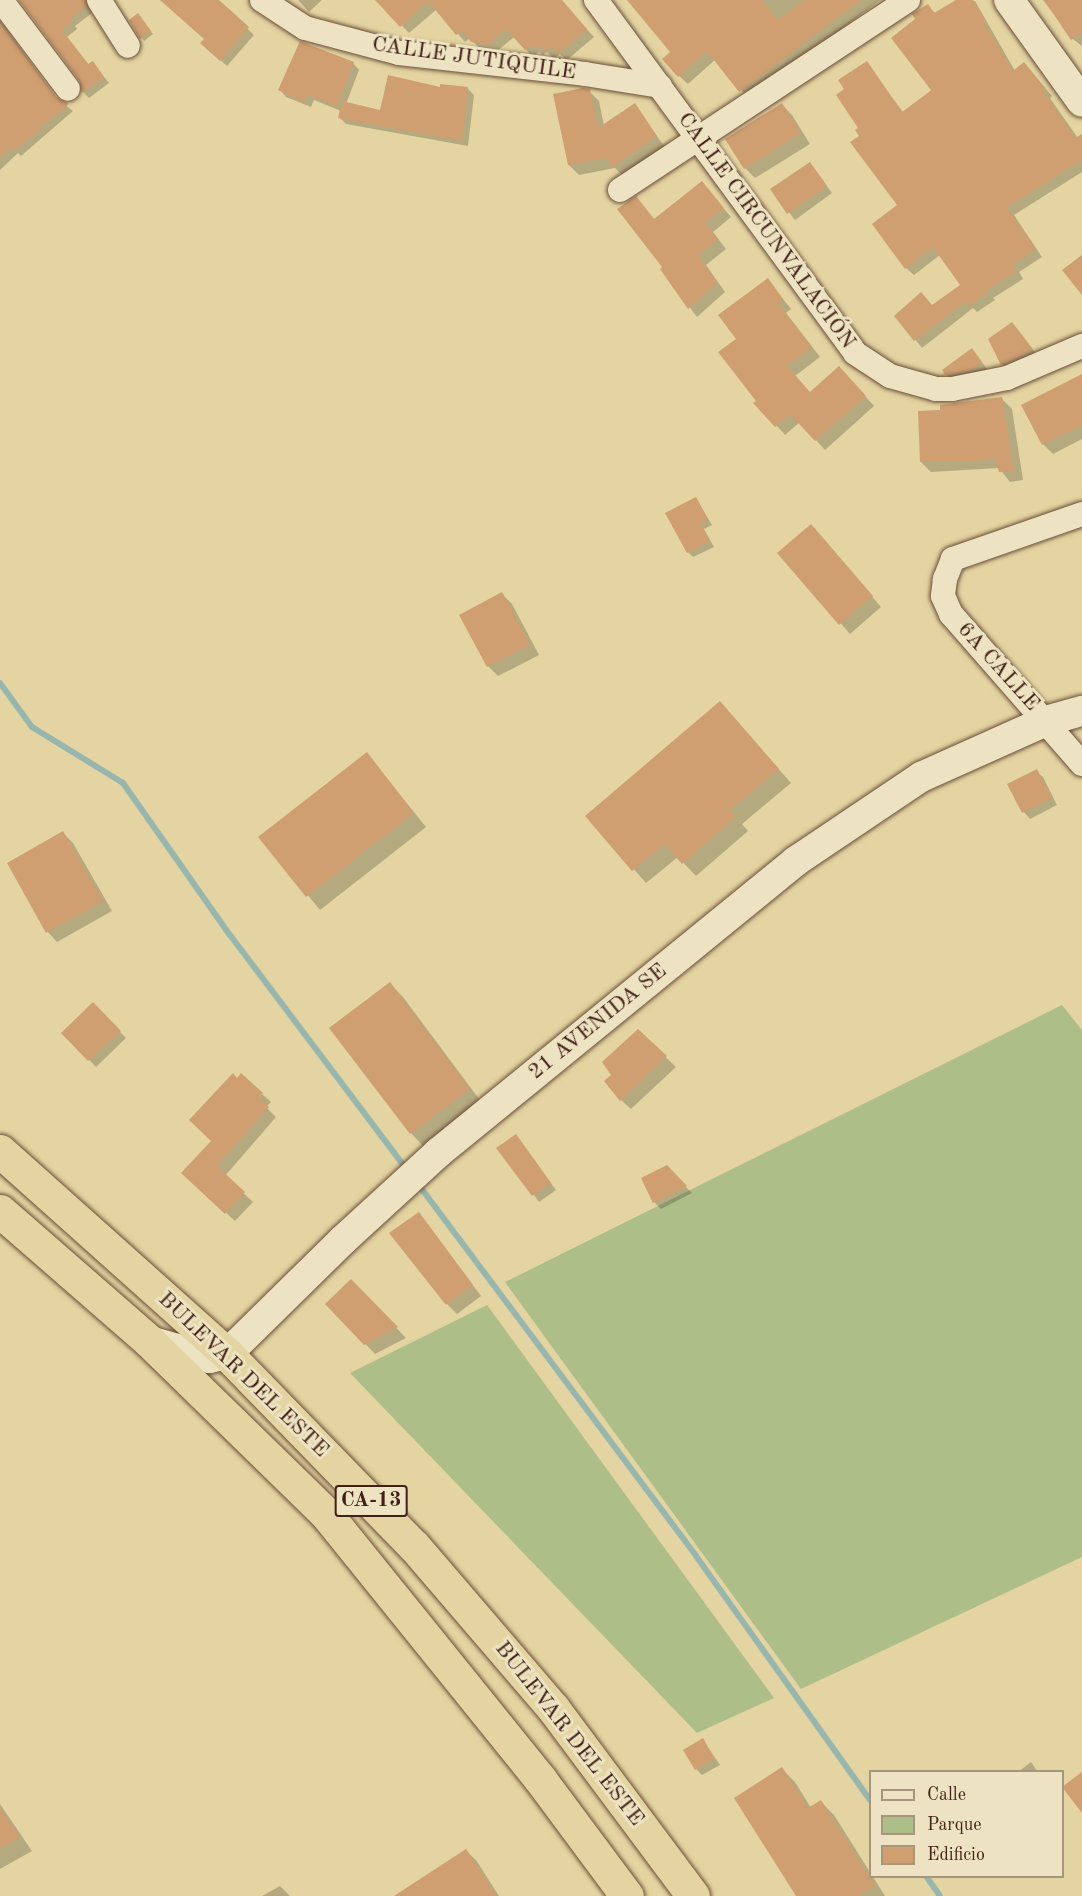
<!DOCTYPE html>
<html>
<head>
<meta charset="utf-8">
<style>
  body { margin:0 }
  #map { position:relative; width:1082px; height:1896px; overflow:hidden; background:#e3d4a1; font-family:"Old Standard TT",serif }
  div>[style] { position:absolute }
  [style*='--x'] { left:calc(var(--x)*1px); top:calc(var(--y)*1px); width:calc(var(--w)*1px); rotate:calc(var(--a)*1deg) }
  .green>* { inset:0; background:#aebe89 }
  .shadow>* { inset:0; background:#0003 }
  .stream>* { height:6px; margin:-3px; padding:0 3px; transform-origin:3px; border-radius:3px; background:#97b7ae }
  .building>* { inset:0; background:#cf9e71 }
  .roads { filter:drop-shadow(0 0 2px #6a4d38) drop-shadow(0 0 2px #6a4d38) }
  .minor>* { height:24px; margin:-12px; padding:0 12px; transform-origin:12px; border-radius:12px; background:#ede3c2 }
  .tertiary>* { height:30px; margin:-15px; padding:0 15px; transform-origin:15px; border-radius:15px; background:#ede3c2 }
  .trunk>* { height:33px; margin:-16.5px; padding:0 16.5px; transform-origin:16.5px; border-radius:16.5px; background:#e3d4a1 }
  span { translate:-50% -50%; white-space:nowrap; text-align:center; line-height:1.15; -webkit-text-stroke:6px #ede3c2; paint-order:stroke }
  .shield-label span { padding:2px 4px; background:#ede3c2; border:2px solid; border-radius:4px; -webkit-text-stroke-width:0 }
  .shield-label { font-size:21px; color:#412015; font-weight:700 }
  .street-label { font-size:22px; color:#412015 }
  .legend { position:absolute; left:869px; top:1770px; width:195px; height:108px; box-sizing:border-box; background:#ede3c2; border:2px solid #a8957d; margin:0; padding:8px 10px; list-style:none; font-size:18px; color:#412015 }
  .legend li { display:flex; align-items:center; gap:12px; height:30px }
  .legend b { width:30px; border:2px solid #a8957d }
</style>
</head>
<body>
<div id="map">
  <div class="green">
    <i style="clip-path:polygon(1062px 1005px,1082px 1030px,1082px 1557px,801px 1689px,505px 1282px)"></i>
    <i style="clip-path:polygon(487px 1305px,774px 1698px,697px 1733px,350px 1373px)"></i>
  </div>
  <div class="shadow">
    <i style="clip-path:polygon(21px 0,92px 0,92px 13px,75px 26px,77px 29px,67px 37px,89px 65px,93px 63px,109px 83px,89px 98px,83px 92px,81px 80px)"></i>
    <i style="clip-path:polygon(161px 0,217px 0,254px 35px,227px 66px,209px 50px,206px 39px)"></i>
    <i style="clip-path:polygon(298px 0,322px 0,309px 12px)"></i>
    <i style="clip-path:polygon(377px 0,555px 0,572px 13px,594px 37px,567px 60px,560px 54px,554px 59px,547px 52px,543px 55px,539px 52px,533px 57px,514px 37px,496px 52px,480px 49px,470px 38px,465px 42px,437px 9px,409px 33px)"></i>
    <i style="clip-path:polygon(629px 0,880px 0,749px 99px,716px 59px,688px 84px,679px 76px,672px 52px)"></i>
    <i style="clip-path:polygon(959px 0,975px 1px,1015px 71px,1031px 71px,1052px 96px,1050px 98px,1082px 144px,1082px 172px,1014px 215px,1042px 257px,1019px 272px,1023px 279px,993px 298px,995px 300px,977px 312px,973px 308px,922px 348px,896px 316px,933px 307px,962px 286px,940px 255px,914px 275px,906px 268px,899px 205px,861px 136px,846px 90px,866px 63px,903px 112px,933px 90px,917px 19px,928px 6px,936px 14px)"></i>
    <i style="clip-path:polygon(1043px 0,1082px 0,1082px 46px,1073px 39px)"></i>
    <i style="clip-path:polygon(141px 18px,153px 34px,144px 41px,131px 21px)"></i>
    <i style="clip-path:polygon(0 20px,58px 100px,73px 111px,21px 156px,18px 153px,0 170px)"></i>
    <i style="clip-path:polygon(353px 63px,359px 70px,346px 104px,381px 112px,441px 89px,467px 88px,474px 95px,468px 146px,346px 124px,340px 118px,341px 111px,314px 100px,311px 107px,286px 97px,280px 90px)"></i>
    <i style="clip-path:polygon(589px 91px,599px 101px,604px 126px,634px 105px,665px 147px,623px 176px,615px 168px,579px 175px,569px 165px)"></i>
    <i style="clip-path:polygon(782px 105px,792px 115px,810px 144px,755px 178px,745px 168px)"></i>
    <i style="clip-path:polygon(810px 163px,832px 193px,795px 220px,772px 190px)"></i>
    <i style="clip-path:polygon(702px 183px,731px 217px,713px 232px,726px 249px,706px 265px,725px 292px,697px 317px,662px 270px,664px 268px,636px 198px,655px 220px)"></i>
    <i style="clip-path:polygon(770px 283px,791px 309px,786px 313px,820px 357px,795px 376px,810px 394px,848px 377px,874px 406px,825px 450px,800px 422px,785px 435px,756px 403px,758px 401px,738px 339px)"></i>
    <i style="clip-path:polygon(1018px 330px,1037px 355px,1008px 370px,1002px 364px)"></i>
    <i style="clip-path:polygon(978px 357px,987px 369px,976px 377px,953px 380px,946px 374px)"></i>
    <i style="clip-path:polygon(1082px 375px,1082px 439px,1053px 454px,1043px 444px)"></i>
    <i style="clip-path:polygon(1002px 399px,1012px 409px,1023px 480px,1010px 482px,999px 468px,931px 472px,921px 462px,942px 412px)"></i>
    <i style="clip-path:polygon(696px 499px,712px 525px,704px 529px,714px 547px,693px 557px,688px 552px)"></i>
    <i style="clip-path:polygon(821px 536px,881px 607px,850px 634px,779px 553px)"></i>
    <i style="clip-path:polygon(502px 594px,512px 604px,539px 655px,498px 676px,488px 666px)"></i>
    <i style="clip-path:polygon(720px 703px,791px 783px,742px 824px,748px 831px,696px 876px,678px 857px,646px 883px,587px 816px)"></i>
    <i style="clip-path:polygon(367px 754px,426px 827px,320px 910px,260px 837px)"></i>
    <i style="clip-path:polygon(1036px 771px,1043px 777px,1057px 805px,1030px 819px,1024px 812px,1010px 785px)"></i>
    <i style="clip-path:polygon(63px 833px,73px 843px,112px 911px,57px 942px,48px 932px)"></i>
    <i style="clip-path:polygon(390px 984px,403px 997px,482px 1103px,424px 1147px,411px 1133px)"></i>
    <i style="clip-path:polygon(93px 1004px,126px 1038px,96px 1067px,63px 1033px)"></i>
    <i style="clip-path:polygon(638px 1031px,676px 1067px,631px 1109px,621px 1100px)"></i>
    <i style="clip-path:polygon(262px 1094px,271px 1102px,266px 1107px,276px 1117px,225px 1176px,253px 1202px,235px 1221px,183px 1173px)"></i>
    <i style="clip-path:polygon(516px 1136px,556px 1190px,539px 1202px,499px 1148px)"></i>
    <i style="clip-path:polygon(666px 1167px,692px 1193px,661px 1209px,655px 1203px,643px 1179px)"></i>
    <i style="clip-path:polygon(419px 1214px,481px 1296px,457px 1314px,447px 1304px)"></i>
    <i style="clip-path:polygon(351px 1281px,406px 1338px,375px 1354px,327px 1304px)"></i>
    <i style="clip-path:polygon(703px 1740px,720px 1765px,702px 1775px,696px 1769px)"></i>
    <i style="clip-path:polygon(1031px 1762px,1038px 1772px,1018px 1772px)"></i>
    <i style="clip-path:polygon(782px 1769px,795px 1782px,811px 1808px,821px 1802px,834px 1815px,885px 1896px,798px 1896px)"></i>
    <i style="clip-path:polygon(0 1804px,32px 1851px,0 1869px)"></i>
    <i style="clip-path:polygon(466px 1851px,476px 1860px,499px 1896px,397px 1896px)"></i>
    <i style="clip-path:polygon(280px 1886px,290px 1896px,262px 1896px)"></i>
  </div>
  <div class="stream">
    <i style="--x:0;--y:683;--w:54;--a:54"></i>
    <i style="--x:32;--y:727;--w:107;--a:31.6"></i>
    <i style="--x:123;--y:783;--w:186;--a:54.9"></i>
    <i style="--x:230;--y:935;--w:296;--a:53"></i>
    <i style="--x:418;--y:1184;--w:464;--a:53.2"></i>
    <i style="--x:696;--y:1556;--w:300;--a:54.5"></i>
    <i style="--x:926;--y:1876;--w:24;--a:55"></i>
  </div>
  <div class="building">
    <i style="clip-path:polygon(19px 0,85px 0,86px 6px,70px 19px,72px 22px,62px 30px,88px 64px,93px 61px,104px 77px,81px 93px,79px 80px)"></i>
    <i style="clip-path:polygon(160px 0,219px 0,249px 27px,220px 61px,200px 43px,204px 39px)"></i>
    <i style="clip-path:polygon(375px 0,562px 0,587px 29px,558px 54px,552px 46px,545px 52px,538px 45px,534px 49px,531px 45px,525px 50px,506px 29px,488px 45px,471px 42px,462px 31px,456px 35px,428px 1px,400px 27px)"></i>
    <i style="clip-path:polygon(627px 0,762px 0,778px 20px,804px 0,861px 0,739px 92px,707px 51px,678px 77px,662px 59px,670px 52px)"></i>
    <i style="clip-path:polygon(956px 0,973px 0,985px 19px,983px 21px,1013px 71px,1024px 62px,1045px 88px,1043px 90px,1075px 138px,1082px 134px,1082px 160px,1007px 207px,1036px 249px,1013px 264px,1017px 271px,987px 290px,988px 292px,969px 306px,966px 301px,914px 341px,894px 316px,921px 292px,932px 305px,960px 285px,933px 247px,905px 269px,872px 224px,897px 205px,850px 142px,859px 136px,855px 130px,858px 128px,836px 95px,844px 89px,838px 80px,867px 61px,902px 112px,929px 92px,931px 90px,891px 38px,915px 19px,912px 14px,928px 4px,934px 13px)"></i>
    <i style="clip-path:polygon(1044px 0,1082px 0,1082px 33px,1071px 40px)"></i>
    <i style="clip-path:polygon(138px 13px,151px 31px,140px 39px,129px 20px)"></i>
    <i style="clip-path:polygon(0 22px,57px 98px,68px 103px,67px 107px,40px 127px,41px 129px,14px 151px,11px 147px,0 158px)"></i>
    <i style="clip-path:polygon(300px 41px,354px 62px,337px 106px,307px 95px,304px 102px,278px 90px)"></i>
    <i style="clip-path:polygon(388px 75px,440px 87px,440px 84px,468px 87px,462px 141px,338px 118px,342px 101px,380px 110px)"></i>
    <i style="clip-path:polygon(583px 88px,590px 89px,598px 128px,635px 103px,657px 136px,612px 167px,606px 158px,568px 165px,553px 94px)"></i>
    <i style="clip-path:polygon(782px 103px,801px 133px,744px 169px,725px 139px)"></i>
    <i style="clip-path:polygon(810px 162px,827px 186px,787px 214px,770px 189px)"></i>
    <i style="clip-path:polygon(702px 181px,724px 208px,705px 223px,718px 239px,698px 255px,717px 283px,688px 309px,660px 269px,662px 267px,617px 209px,636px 196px,654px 219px)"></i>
    <i style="clip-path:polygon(1082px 255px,1082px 295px,1062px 270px)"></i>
    <i style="clip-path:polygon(768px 278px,783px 299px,778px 303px,812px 347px,787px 366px,810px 392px,839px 366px,866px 396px,815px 441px,790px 414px,775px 427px,753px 403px,756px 401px,718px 352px,736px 339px,718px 315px)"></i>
    <i style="clip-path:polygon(1012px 322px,1032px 348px,1020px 357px,1001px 365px,988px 339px)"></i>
    <i style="clip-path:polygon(972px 348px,982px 362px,969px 371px,945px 375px,942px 370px)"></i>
    <i style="clip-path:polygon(1082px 374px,1082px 425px,1042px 445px,1021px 405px)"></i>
    <i style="clip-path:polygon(1002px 397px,1014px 471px,999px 472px,995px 458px,977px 461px,920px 462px,918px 411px,940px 410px,940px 405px)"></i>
    <i style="clip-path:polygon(696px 497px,708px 519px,700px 523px,710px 541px,687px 553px,665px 513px)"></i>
    <i style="clip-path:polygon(811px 524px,873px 596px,839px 625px,777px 553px)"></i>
    <i style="clip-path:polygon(502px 592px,530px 645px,487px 667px,459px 615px)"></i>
    <i style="clip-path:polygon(720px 701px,779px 769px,730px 810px,736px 817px,682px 864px,665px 844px,632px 871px,585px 816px)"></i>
    <i style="clip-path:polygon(367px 752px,414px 813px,306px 897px,258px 837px)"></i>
    <i style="clip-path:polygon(1037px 769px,1052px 798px,1022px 813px,1007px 784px)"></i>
    <i style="clip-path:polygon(63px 831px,103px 901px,46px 933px,7px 863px)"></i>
    <i style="clip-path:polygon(390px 982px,470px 1089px,410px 1134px,329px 1028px)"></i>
    <i style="clip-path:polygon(93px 1002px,121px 1031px,88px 1061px,61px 1033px)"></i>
    <i style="clip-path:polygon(638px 1029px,667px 1056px,620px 1101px,604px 1081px,611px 1075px,602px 1062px)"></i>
    <i style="clip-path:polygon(233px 1073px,237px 1078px,241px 1073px,263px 1093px,259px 1097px,269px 1107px,217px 1166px,245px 1192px,225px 1214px,181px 1173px,211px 1141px,189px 1120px)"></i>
    <i style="clip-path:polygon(516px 1134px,551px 1183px,532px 1196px,496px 1148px)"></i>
    <i style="clip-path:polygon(667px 1165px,687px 1186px,653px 1203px,641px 1178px)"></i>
    <i style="clip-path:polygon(419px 1212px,473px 1285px,446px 1305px,389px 1233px)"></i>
    <i style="clip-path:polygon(351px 1279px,398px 1327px,364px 1345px,325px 1304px)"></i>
    <i style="clip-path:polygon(703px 1738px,714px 1758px,695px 1770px,683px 1750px)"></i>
    <i style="clip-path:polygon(782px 1767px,808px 1808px,821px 1800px,875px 1886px,859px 1896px,796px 1896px,734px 1798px)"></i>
    <i style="clip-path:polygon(1082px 1772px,1082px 1813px,1062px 1787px)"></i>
    <i style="clip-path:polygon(0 1808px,20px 1837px,0 1848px)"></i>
    <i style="clip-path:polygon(466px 1849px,497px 1896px,394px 1896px)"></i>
  </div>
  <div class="roads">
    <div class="minor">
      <i style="--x:1;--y:0;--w:111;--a:53"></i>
      <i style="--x:99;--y:0;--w:54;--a:57.8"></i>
      <i style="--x:262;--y:0;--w:51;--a:33.1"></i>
      <i style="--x:305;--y:28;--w:97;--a:14.9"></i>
      <i style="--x:399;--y:53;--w:187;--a:6.4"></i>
      <i style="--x:585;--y:74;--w:76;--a:9.1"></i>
      <i style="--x:596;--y:0;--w:438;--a:53.7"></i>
      <i style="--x:855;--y:353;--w:42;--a:33.3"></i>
      <i style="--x:890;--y:376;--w:48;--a:15.8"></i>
      <i style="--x:936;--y:389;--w:16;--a:0"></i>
      <i style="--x:952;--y:389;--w:56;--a:-11.3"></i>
      <i style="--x:1007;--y:378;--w:82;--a:-23.1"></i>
      <i style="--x:620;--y:190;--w:345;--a:-33.4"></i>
      <i style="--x:1082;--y:514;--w:137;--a:160.8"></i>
      <i style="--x:953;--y:559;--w:22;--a:112"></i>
      <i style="--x:945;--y:579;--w:17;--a:97"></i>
      <i style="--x:943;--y:596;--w:20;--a:66"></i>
      <i style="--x:951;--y:614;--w:199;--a:48.9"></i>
    </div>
    <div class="tertiary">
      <i style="--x:1009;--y:0;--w:125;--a:54.4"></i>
      <i style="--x:149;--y:1341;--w:63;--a:15.6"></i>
      <i style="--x:210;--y:1358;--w:17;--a:-13"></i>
      <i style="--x:227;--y:1354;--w:163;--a:-44.5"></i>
      <i style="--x:343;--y:1240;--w:129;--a:-42.5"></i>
      <i style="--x:438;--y:1153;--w:462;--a:-39.2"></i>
      <i style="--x:796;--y:861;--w:151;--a:-33.9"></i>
      <i style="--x:921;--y:777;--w:137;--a:-24.1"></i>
      <i style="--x:1046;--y:721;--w:37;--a:-16"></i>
    </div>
    <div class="trunk">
      <i style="--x:0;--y:1151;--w:305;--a:41.8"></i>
      <i style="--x:227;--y:1354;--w:268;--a:45.8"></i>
      <i style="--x:414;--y:1546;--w:213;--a:49.4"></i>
      <i style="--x:553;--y:1708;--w:234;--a:53.3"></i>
      <i style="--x:0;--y:1211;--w:198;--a:41.1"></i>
      <i style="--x:149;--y:1341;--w:249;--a:44.3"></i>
      <i style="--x:327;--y:1515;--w:339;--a:51.1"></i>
      <i style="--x:540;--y:1779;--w:146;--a:53.4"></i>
    </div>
  </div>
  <div class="shield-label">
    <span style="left:371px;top:1501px">CA-13</span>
  </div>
  <div class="street-label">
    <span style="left:474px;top:59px;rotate:8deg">CALLE JUTIQUILE</span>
    <span style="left:766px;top:231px;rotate:54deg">CALLE CIRCUNVALACIÓN</span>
    <span style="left:998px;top:667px;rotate:48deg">6A CALLE</span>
    <span style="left:598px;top:1022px;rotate:-39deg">21 AVENIDA SE</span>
    <span style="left:243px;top:1375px;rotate:44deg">BULEVAR DEL ESTE</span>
    <span style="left:569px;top:1734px;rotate:52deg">BULEVAR DEL ESTE</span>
  </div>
  <ul class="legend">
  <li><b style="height:8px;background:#ede3c2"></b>Calle</li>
  <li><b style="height:16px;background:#aebe89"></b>Parque</li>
  <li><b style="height:16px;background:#cf9e71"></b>Edificio</li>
  </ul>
</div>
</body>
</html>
